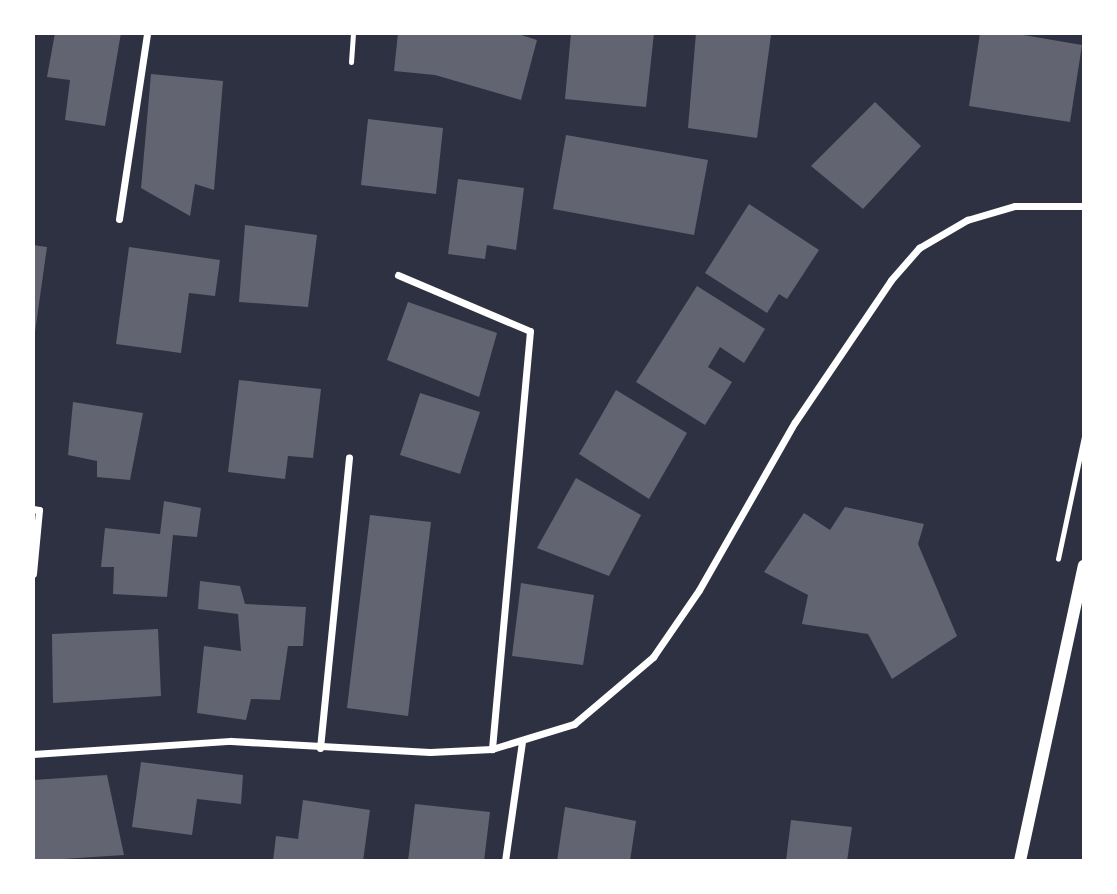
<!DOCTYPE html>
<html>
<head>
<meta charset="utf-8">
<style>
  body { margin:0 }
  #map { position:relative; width:1117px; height:894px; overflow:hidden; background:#2d3142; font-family:Arial,sans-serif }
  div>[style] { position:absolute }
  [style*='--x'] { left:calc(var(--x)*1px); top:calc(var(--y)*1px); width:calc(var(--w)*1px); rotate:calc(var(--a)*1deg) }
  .building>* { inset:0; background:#626471 }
  .path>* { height:4.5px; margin:-2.25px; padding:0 2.25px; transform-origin:2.25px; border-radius:2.25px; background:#fff }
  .service>* { height:5px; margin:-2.5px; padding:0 2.5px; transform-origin:2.5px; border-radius:2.5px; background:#fff }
  .minor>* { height:7px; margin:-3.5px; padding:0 3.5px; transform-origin:3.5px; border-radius:3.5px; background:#fff }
  .tertiary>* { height:12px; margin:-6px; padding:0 6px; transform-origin:6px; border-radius:6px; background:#fff }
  span { translate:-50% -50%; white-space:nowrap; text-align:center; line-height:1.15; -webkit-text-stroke:7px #fff; paint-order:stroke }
  .frame { position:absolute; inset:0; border:35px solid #fff; pointer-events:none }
</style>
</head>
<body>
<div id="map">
  <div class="building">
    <i style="clip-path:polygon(55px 33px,121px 33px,105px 126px,65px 120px,70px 80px,47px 77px)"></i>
    <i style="clip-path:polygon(398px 33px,515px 33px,537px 40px,521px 100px,435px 75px,394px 71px)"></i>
    <i style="clip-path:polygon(571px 33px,654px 33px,646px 107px,565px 99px)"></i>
    <i style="clip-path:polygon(696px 33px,771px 35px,757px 138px,688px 128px)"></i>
    <i style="clip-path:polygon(980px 33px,1012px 33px,1082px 45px,1070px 122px,969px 106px)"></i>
    <i style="clip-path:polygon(151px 74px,223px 81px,214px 190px,195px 184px,190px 216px,141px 188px)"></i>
    <i style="clip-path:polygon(875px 102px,921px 146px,863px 209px,811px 166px)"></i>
    <i style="clip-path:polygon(368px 119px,443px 128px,436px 194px,361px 185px)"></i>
    <i style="clip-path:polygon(566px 135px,708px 160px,694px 235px,553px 209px)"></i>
    <i style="clip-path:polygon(458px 179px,524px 188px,516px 250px,487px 245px,485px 259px,448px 254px)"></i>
    <i style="clip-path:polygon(749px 204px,819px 250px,787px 299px,779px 294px,767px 313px,705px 273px)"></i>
    <i style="clip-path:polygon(245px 225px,317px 235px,308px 307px,239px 302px)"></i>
    <i style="clip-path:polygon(33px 245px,47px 247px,35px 332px,33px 332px)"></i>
    <i style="clip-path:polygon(129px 247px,220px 260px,215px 296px,189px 293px,181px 353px,116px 344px)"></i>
    <i style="clip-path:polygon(697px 286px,765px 329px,744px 363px,720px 347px,708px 367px,732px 382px,705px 425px,636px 382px)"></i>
    <i style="clip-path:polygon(408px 302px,497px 333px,479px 397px,387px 360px)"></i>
    <i style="clip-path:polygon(239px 380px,321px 389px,313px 458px,288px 456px,285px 479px,228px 472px)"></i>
    <i style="clip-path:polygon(616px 390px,687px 433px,649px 499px,579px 454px)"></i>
    <i style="clip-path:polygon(420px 393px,480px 412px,460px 474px,400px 455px)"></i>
    <i style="clip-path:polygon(73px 402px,143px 413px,130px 480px,97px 477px,97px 461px,68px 455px)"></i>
    <i style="clip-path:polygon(576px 478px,641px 515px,609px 576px,537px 548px)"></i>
    <i style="clip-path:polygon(164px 501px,201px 508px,197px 537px,173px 535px,167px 597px,113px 594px,114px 567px,101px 567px,105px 528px,160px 534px)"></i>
    <i style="clip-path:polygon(845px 507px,924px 524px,918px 544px,957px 636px,892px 679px,868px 634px,802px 624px,808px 595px,764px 572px,804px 513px,830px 530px)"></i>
    <i style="clip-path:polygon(370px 515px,431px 522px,408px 716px,347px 708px)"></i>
    <i style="clip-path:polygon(200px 581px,240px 586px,245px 604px,306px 607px,303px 646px,288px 646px,280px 700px,251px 699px,246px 720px,197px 713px,204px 646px,241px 651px,238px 614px,198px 609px)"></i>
    <i style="clip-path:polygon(521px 583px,594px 595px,583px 665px,512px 656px)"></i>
    <i style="clip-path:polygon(158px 629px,161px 696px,53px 703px,52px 634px)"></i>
    <i style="clip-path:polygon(141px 762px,243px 775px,241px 804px,197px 799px,192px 835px,132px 827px)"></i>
    <i style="clip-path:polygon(107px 775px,124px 855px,33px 861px,33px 780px)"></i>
    <i style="clip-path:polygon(303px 800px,370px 810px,363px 861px,273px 861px,276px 836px,298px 839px)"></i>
    <i style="clip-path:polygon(415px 804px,490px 812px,484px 861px,408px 861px)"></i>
    <i style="clip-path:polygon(565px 807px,636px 821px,630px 861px,557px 861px)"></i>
    <i style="clip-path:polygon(791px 820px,852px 827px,847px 861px,786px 861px)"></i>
  </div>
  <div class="path">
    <i style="--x:1058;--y:559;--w:125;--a:-78"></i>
  </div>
  <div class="service">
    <i style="--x:351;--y:62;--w:29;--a:-86"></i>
  </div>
  <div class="minor">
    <i style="--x:119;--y:219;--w:188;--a:-81.4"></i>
    <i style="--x:398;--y:275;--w:143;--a:23"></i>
    <i style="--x:530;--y:331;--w:420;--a:95.2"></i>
    <i style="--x:33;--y:509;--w:6;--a:9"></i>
    <i style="--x:39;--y:510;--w:64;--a:95.4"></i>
    <i style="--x:320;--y:748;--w:292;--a:-84.3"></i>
    <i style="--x:33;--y:754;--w:198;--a:-3.8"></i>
    <i style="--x:231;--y:741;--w:199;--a:3.2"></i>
    <i style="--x:430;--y:752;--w:62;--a:-2.8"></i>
    <i style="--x:492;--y:749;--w:86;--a:-17"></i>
    <i style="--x:574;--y:724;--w:104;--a:-40.3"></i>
    <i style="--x:653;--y:657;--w:81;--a:-55.5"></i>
    <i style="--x:699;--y:590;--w:193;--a:-60.3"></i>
    <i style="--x:795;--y:422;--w:171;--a:-55.9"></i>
    <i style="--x:891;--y:280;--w:43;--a:-48.8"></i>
    <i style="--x:919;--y:248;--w:56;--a:-30.3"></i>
    <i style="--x:967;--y:220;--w:50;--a:-16.3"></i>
    <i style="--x:1015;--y:206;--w:69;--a:0"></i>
    <i style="--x:505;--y:861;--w:120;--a:-81.9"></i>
  </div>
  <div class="tertiary">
    <i style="--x:1020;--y:861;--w:302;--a:-77.8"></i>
  </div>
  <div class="frame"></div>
</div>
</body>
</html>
